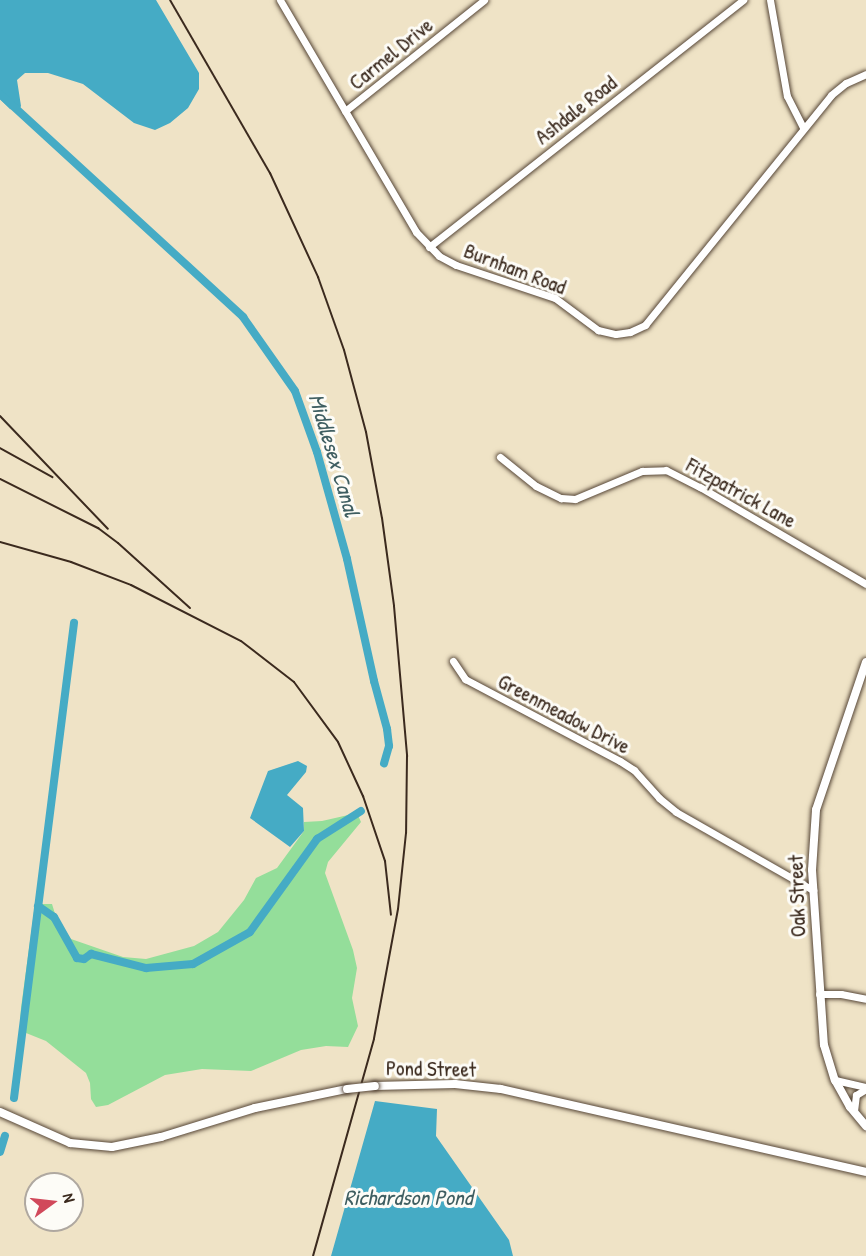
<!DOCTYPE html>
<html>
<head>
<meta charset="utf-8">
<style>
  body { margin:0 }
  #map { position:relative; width:866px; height:1256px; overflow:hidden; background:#efe3c6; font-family:"Patrick Hand",sans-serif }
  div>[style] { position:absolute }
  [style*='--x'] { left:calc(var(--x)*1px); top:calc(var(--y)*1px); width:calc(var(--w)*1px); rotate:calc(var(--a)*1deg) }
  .green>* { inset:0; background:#94de9a }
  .water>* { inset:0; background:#45abc5 }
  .canal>* { height:8px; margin:-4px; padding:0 4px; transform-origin:4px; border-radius:4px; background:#45abc5 }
  .roads { filter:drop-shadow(0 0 2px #564637) drop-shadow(0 0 2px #564637) }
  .minor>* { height:7px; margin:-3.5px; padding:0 3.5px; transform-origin:3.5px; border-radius:3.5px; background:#fff }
  .tertiary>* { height:8px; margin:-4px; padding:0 4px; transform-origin:4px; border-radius:4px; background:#fff }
  .rail>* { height:2px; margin:-1px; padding:0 1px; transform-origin:1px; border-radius:1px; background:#3b2a1e }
  .bridges { filter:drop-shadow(0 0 2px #564637) drop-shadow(0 0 2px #564637) }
  .tertiary-bridge>* { height:8px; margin:-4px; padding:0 4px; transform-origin:4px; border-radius:4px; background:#fff }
  span { translate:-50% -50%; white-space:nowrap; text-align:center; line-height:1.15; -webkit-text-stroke:6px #fdfcf7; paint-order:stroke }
  .street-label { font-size:21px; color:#3b2a1e }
  .water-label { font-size:22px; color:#3f5e61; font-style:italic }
  .north { position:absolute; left:24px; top:1172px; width:60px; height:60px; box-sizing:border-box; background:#fdfcf7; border:2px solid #afa8a0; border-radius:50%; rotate:75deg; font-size:16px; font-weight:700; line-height:24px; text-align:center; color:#3b2a1e }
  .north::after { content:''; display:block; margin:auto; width:21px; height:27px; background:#d1495b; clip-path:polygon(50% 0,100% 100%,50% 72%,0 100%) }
</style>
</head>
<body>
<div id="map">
  <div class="green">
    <i style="clip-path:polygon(357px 813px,361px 822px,328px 862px,325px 873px,353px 950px,357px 968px,352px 998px,358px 1026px,348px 1047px,326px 1046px,301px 1050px,251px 1071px,202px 1069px,165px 1075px,108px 1105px,96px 1107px,91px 1099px,90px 1083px,86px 1073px,46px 1041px,26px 1033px,20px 1021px,21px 1008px,35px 904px,52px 904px,56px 917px,71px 939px,123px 957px,146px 959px,194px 946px,218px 932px,244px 900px,256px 878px,277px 868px,304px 831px,304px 822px,322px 821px)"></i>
  </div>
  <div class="water">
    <i style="clip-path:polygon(0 0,156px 0,199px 73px,199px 89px,188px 108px,170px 123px,155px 130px,134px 123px,83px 84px,48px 73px,25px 73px,17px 80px,21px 106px,19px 111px,10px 109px,0 99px)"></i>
    <i style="clip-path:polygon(298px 761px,307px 766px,306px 772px,287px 795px,303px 808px,304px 831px,290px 847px,250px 818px,268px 771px)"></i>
    <i style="clip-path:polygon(375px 1101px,437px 1109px,436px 1136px,509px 1240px,513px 1256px,331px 1256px)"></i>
  </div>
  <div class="canal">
    <i style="--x:0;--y:94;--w:330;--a:42.5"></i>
    <i style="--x:243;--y:317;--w:90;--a:54.9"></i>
    <i style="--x:295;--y:391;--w:65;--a:70.2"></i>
    <i style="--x:317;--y:452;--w:111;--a:74.3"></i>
    <i style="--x:347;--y:559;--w:125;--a:77.5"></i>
    <i style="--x:374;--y:681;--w:50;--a:74.8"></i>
    <i style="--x:387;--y:729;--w:17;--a:83"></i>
    <i style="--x:389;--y:746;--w:18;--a:106"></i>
    <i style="--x:38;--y:906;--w:19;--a:35"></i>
    <i style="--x:54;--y:917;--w:47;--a:60.7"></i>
    <i style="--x:77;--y:958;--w:7;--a:8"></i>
    <i style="--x:84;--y:959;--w:9;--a:-36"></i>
    <i style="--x:91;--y:954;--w:57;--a:14.3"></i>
    <i style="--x:146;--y:968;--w:47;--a:-4.9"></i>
    <i style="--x:193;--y:964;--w:65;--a:-29.3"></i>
    <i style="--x:250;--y:932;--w:115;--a:-54.2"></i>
    <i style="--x:317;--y:839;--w:52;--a:-32.5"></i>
    <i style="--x:14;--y:1098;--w:479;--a:-82.8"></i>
    <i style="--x:0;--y:1152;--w:17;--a:-73"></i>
  </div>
  <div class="roads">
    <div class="minor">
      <i style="--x:280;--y:0;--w:269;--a:59.6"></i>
      <i style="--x:416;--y:232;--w:33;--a:46"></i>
      <i style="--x:439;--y:256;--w:19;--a:28"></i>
      <i style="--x:456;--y:265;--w:104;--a:18.4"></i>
      <i style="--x:555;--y:298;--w:54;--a:36.7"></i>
      <i style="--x:598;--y:330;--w:18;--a:13"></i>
      <i style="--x:616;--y:334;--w:14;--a:-8"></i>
      <i style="--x:630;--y:332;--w:17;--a:-25"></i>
      <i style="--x:645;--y:325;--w:296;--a:-51"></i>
      <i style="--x:831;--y:95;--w:19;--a:-39"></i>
      <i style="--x:846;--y:83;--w:22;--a:-24"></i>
      <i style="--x:770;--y:0;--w:97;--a:80"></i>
      <i style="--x:787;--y:96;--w:36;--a:63"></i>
      <i style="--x:345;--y:111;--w:178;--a:-38.6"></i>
      <i style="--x:429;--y:247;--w:400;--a:-38.2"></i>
      <i style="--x:500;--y:457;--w:46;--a:38.9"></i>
      <i style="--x:536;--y:486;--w:28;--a:26"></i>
      <i style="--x:561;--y:498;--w:14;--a:4"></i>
      <i style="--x:575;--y:499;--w:73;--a:-22.7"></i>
      <i style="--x:642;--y:471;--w:24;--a:-2"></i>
      <i style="--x:666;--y:470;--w:38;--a:27"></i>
      <i style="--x:700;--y:487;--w:192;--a:30.3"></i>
      <i style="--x:453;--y:661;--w:22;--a:56"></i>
      <i style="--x:465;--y:679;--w:175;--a:27.9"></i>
      <i style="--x:620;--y:761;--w:17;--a:33"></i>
      <i style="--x:634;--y:770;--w:38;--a:48"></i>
      <i style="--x:659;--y:798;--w:22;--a:39"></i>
      <i style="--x:676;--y:812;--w:158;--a:29.7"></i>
      <i style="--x:819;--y:994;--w:22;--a:0"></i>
      <i style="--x:841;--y:994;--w:25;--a:11"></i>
      <i style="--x:835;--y:1080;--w:32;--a:13"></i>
      <i style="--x:854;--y:1111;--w:16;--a:-83"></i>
      <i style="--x:856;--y:1095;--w:12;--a:-31"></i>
    </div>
    <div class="tertiary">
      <i style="--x:866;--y:662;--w:156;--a:108.7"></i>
      <i style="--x:816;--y:810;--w:60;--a:93.8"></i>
      <i style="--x:812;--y:870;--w:175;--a:86.1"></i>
      <i style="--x:824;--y:1045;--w:37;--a:73"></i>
      <i style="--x:835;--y:1080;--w:31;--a:61"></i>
      <i style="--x:850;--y:1107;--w:25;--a:50"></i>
      <i style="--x:375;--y:1086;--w:80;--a:-1.4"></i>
      <i style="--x:455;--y:1084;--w:46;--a:6.2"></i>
      <i style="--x:501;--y:1089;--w:374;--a:12.8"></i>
      <i style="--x:0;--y:1112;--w:77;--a:23.9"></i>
      <i style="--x:70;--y:1143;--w:42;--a:5.4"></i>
      <i style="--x:112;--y:1147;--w:50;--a:-11.5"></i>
      <i style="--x:161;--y:1137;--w:98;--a:-17.1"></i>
      <i style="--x:255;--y:1108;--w:94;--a:-11.7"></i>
    </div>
  </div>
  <div class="rail">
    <i style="--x:170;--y:0;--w:200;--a:60"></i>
    <i style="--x:270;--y:173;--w:115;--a:65.2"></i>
    <i style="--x:318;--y:277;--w:77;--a:70.4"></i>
    <i style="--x:344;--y:350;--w:85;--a:75"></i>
    <i style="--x:366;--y:432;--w:87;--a:79.5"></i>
    <i style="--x:382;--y:518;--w:89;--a:82.2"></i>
    <i style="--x:394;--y:606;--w:151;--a:85"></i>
    <i style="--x:407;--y:756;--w:77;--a:90.7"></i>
    <i style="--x:406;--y:833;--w:76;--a:96"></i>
    <i style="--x:398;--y:909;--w:132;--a:100.5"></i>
    <i style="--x:374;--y:1039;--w:225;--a:105.7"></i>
    <i style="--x:0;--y:416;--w:156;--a:46.3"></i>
    <i style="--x:0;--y:448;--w:60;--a:29.1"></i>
    <i style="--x:0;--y:479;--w:110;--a:26.6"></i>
    <i style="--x:98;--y:528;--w:25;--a:37"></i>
    <i style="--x:118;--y:543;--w:97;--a:42.1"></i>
    <i style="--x:0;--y:542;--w:74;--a:15.7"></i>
    <i style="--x:71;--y:562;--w:64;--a:21"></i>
    <i style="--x:131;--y:585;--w:123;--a:27"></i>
    <i style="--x:241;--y:641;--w:67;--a:37.7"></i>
    <i style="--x:294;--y:682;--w:74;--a:53.7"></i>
    <i style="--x:338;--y:742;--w:60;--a:65.2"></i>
    <i style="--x:363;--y:796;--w:69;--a:71.3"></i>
    <i style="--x:385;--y:861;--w:54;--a:83.7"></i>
  </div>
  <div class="bridges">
    <div class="tertiary-bridge">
      <i style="--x:347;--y:1089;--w:28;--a:-6"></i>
    </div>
  </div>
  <div class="street-label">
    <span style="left:391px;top:54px;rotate:-39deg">Carmel Drive</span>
    <span style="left:576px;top:110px;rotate:-38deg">Ashdale Road</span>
    <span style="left:515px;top:269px;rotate:21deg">Burnham Road</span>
    <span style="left:741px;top:493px;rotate:29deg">Fitzpatrick Lane</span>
    <span style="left:564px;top:714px;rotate:28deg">Greenmeadow Drive</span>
    <span style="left:797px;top:896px;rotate:-92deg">Oak Street</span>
    <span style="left:431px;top:1069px;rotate:1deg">Pond Street</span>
  </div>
  <div class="water-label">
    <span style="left:334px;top:455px;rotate:73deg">Middlesex Canal</span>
    <span style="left:408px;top:1198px">Richardson Pond</span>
  </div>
  <div class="north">N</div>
</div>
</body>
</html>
